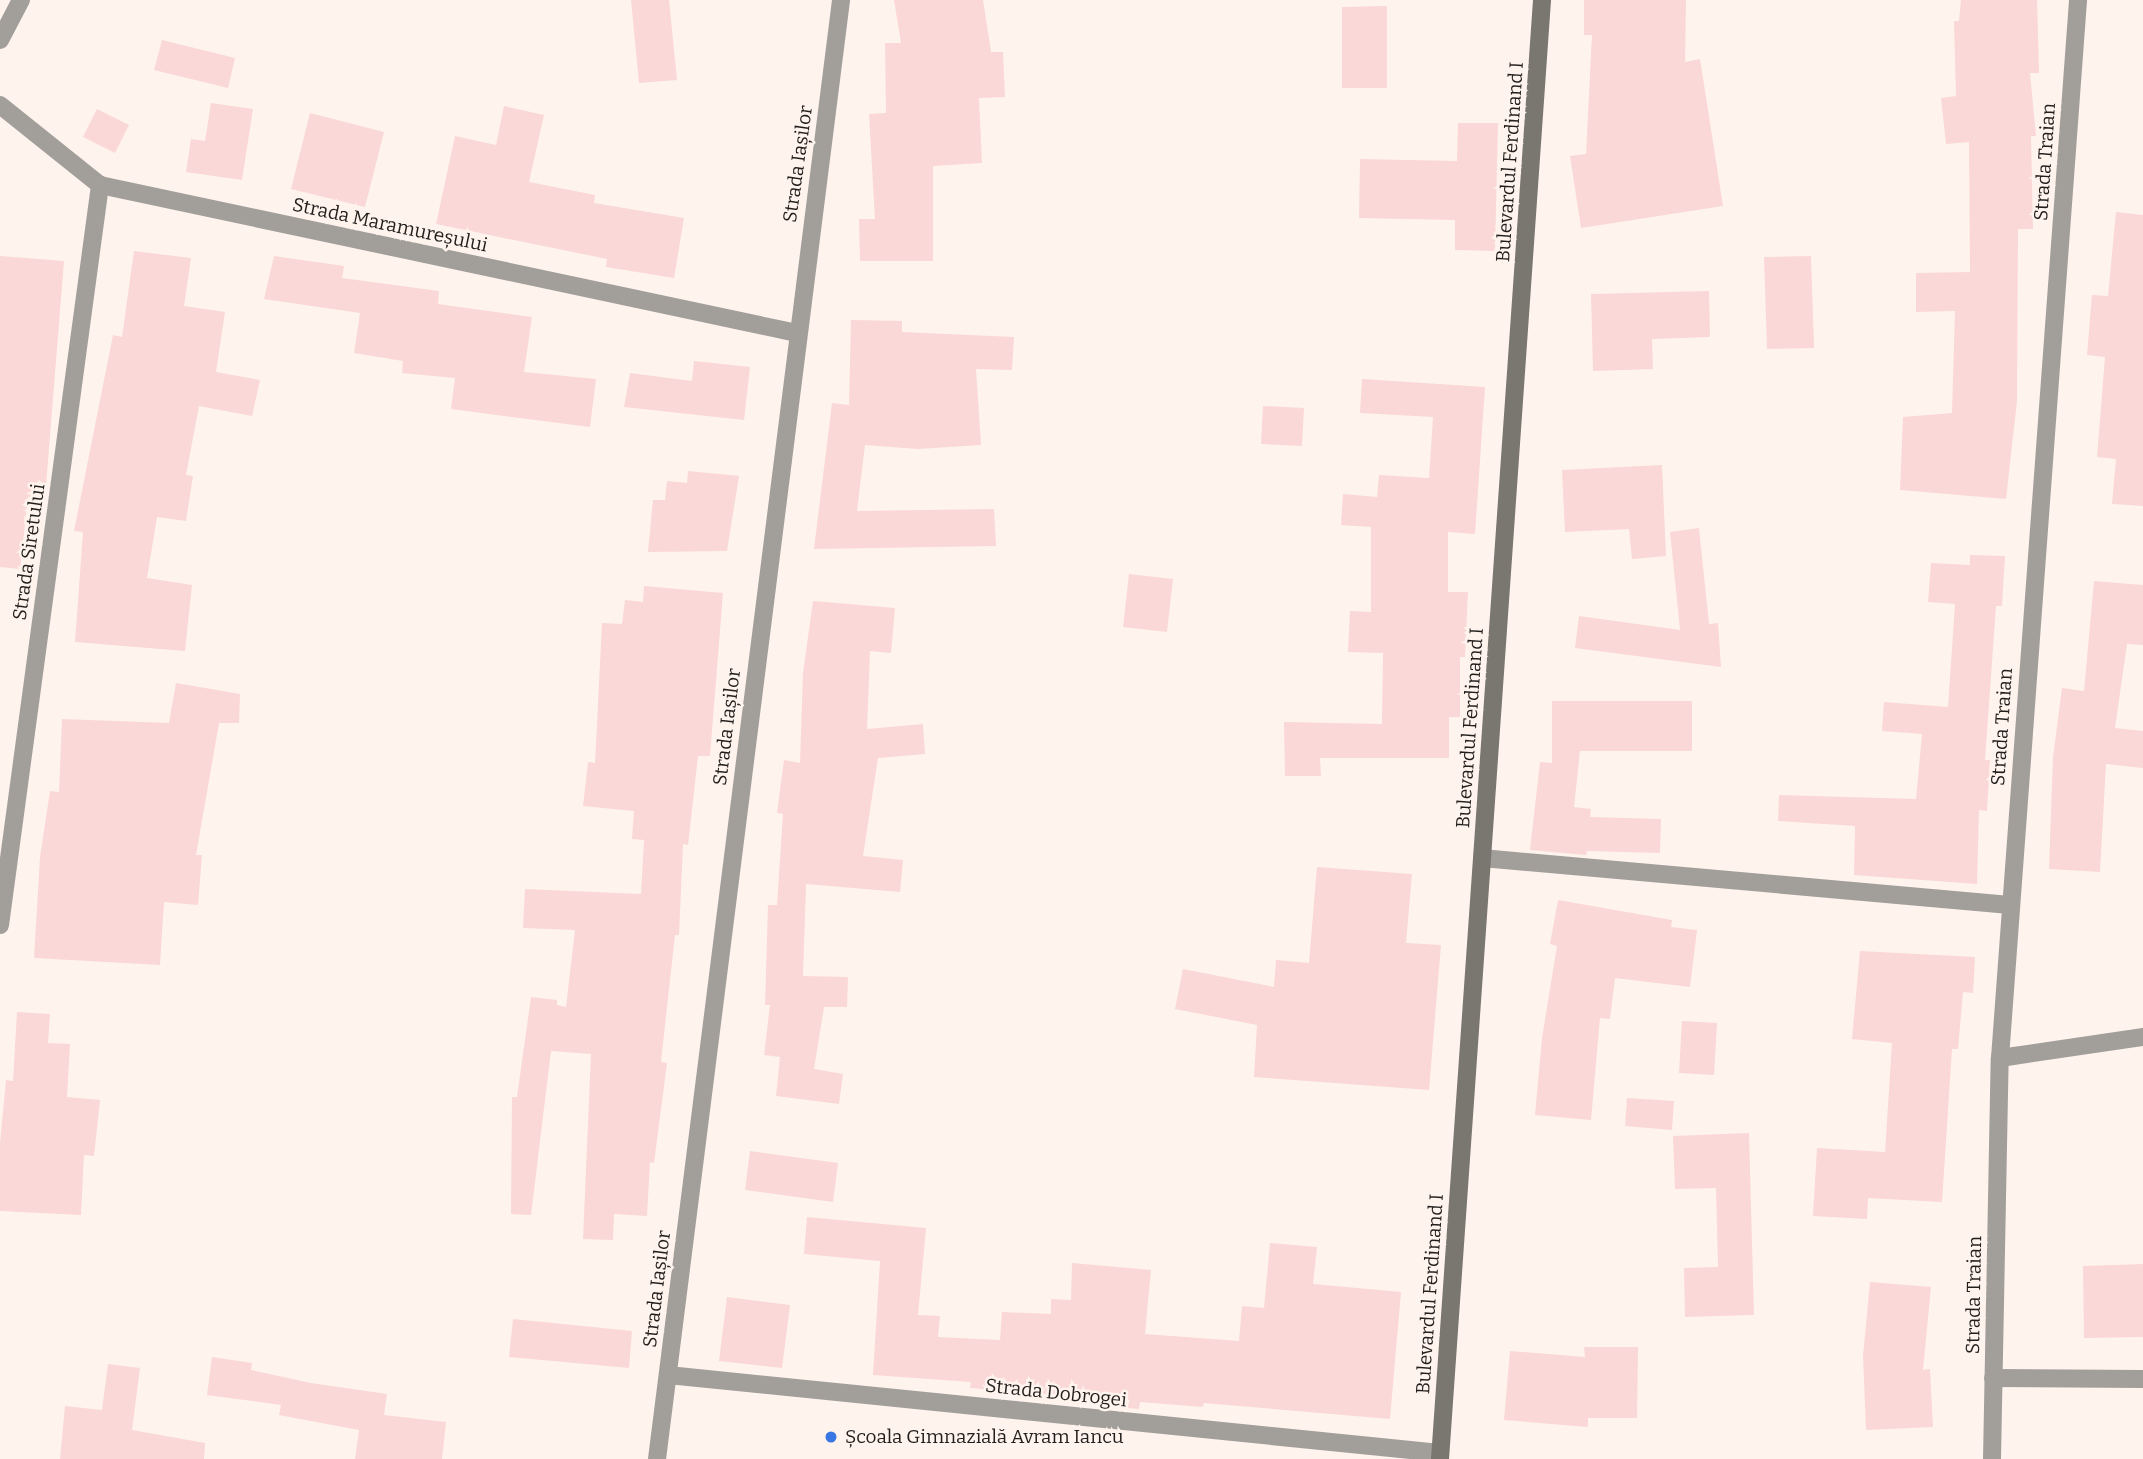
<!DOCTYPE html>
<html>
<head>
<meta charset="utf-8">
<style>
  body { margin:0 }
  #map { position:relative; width:2143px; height:1459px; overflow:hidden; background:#fff3ed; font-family:Bitter,serif }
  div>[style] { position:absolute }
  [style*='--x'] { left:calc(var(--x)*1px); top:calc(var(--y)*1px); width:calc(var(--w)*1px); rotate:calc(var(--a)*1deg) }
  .building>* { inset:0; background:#fad8d7 }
  .service>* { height:18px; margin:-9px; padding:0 9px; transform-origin:9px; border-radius:9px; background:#a29f9b }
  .minor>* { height:18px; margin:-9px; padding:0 9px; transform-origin:9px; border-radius:9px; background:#a29f9b }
  .tertiary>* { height:18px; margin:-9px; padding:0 9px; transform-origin:9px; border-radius:9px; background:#a29f9b }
  .secondary>* { height:18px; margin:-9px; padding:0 9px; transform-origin:9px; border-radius:9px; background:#7a7670 }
  .dots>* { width:19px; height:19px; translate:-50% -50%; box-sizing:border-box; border:4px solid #fff3ed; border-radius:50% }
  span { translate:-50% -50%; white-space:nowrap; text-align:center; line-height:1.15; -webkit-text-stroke:5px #fff3ed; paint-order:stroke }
  .street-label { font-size:19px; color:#221e1c }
  .poi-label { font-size:19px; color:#221e1c }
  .left { translate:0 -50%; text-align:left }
</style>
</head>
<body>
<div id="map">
  <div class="building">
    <i style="clip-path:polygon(631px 0,669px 0,677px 80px,639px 83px)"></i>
    <i style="clip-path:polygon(894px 0,983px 0,991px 52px,1003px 52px,1005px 97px,979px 98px,982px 163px,933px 166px,933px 261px,860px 261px,859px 219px,875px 219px,869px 114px,886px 113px,885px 43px,901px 43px)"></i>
    <i style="clip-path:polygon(1584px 0,1686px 0,1685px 62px,1700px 59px,1723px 206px,1581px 228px,1570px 156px,1586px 154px,1592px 35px,1584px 35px)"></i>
    <i style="clip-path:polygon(1961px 0,2037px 0,2039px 73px,2030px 73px,2036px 136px,2031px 136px,2033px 229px,2018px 229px,2017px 401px,2006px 499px,1900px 490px,1903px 417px,1952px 413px,1955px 311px,1916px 312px,1916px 273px,1970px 272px,1969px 142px,1946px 144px,1941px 98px,1956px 96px,1954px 21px,1959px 21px)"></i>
    <i style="clip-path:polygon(1387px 6px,1387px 88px,1342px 88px,1342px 7px)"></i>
    <i style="clip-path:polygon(162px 40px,235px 58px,228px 88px,154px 70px)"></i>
    <i style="clip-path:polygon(211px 103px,253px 109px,242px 180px,186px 172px,191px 139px,205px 141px)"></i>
    <i style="clip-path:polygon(504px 106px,544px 115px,529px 182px,595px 195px,594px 203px,684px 218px,674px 278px,606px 267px,607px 259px,436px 224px,455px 136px,496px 145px)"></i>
    <i style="clip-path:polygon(97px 109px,129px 125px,115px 153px,83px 137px)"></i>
    <i style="clip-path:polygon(310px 113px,384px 132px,365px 207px,291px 189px)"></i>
    <i style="clip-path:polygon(1458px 123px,1498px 123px,1495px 251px,1455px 250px,1455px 220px,1359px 218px,1360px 159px,1457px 161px)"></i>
    <i style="clip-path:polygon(2116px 212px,2143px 215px,2143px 506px,2112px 504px,2116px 459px,2097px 457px,2105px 357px,2087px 355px,2092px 295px,2108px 296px)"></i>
    <i style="clip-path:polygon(134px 251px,191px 258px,184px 306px,225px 312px,216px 372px,260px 380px,252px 416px,199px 406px,186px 475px,193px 476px,186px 521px,157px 517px,147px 578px,192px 585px,185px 651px,75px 642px,83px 532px,74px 531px,113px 335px,122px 337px)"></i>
    <i style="clip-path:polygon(0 256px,64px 261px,45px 498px,28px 497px,20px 569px,0 567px)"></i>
    <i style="clip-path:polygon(274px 256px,344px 266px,342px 278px,439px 291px,438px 304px,532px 317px,524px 372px,596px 379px,590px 427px,451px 409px,455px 378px,402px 373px,403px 361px,354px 353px,360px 313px,264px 299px)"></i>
    <i style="clip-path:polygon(1811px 256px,1814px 348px,1767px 349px,1764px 257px)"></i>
    <i style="clip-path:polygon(1709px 291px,1710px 337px,1652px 339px,1653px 369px,1593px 371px,1591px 294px)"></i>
    <i style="clip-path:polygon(851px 320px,902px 321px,902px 332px,1014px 337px,1012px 370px,976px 369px,981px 445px,918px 449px,865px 445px,857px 511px,994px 509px,996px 546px,814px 549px,832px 403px,849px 405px)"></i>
    <i style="clip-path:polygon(694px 361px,750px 367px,744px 420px,624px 407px,630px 373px,692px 381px)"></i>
    <i style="clip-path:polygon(1362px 379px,1485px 387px,1475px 534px,1448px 532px,1448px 592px,1468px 592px,1465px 657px,1460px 657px,1460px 717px,1449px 717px,1449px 758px,1320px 758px,1321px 776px,1285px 776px,1284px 722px,1382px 724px,1383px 653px,1348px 652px,1350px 611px,1371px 612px,1371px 527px,1341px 525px,1343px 494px,1377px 497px,1379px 475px,1429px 478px,1433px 417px,1360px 413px)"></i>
    <i style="clip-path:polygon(1263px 406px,1304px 408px,1302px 446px,1261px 444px)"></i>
    <i style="clip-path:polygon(1662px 465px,1666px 556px,1632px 559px,1629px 529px,1565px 532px,1562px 470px)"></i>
    <i style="clip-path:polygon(688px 471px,739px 476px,727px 551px,648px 552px,653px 500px,665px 500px,667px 481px,687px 483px)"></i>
    <i style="clip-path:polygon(1699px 528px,1709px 624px,1718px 623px,1721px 667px,1575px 648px,1579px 616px,1680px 630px,1670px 532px)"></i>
    <i style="clip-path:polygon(1970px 555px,2005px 556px,2002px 606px,1996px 606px,1985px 760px,1990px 760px,1987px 811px,1979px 810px,1977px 884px,1854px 875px,1855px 826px,1778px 821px,1779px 795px,1916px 799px,1922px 734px,1882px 731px,1884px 702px,1948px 707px,1955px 604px,1928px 602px,1931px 563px,1970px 565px)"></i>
    <i style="clip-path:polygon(1129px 574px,1173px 579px,1167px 632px,1123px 627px)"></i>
    <i style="clip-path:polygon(2094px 581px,2143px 585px,2143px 645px,2127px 644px,2115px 728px,2143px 731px,2143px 768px,2106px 764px,2100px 872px,2049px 869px,2053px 757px,2062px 688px,2084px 691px)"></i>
    <i style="clip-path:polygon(644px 586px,723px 593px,710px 756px,698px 756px,688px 845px,683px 844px,679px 935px,675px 935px,661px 1062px,667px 1063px,654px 1163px,650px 1162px,647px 1216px,614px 1214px,613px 1240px,583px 1239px,591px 1054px,551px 1051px,531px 1215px,511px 1214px,512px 1097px,517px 1097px,531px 997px,557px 1000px,557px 1005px,566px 1007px,575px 930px,523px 928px,525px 889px,641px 894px,644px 840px,632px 839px,634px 811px,583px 806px,588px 762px,595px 763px,602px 623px,622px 624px,625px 600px,643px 602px)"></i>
    <i style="clip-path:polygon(813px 601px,895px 608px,891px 653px,870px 651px,867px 729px,923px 724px,925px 754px,878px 758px,863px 856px,903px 860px,900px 892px,806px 884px,803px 976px,848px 977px,847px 1007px,824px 1007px,814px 1069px,843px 1074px,839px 1104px,776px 1096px,780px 1057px,764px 1055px,770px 1005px,765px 1005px,768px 905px,777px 905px,783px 814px,777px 813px,784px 760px,800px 763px,803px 673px)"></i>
    <i style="clip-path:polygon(176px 683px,240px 694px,239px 723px,219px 723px,196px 855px,202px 855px,198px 905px,164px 902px,160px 965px,34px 958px,40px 857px,50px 791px,59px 792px,62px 719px,169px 723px)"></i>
    <i style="clip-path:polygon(1552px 701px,1692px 701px,1692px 751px,1580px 751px,1574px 807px,1591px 809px,1590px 817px,1661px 819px,1660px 853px,1587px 851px,1586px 855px,1530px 850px,1540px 762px,1552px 763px)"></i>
    <i style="clip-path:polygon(1317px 867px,1412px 874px,1406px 943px,1441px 945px,1429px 1090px,1254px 1077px,1257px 1025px,1175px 1009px,1183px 969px,1274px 987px,1276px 960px,1309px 963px)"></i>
    <i style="clip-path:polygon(1558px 900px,1672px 920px,1671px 927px,1697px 930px,1690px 987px,1615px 978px,1610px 1019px,1600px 1018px,1591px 1120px,1535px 1115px,1542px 1038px,1557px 946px,1550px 944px)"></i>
    <i style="clip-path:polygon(1860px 951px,1975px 957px,1973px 993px,1963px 992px,1958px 1049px,1952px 1049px,1942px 1202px,1868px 1198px,1867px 1219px,1813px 1216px,1817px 1148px,1885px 1152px,1892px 1043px,1852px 1039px)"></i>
    <i style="clip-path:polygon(17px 1012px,50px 1014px,48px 1043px,70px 1044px,67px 1097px,100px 1100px,94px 1156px,84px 1155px,81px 1215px,0 1211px,0 1143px,6px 1080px,13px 1081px)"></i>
    <i style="clip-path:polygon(1682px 1021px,1717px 1023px,1714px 1075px,1679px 1073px)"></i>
    <i style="clip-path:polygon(1627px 1098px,1674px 1101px,1672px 1130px,1625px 1126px)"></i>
    <i style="clip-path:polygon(1749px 1133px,1754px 1315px,1685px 1317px,1684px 1268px,1718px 1267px,1716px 1188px,1675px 1189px,1673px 1136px)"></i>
    <i style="clip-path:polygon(750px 1151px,838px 1163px,833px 1202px,745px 1190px)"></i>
    <i style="clip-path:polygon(807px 1217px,926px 1228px,918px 1315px,940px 1316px,938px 1337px,1000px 1340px,1002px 1312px,1051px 1314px,1051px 1299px,1071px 1300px,1072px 1263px,1151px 1270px,1145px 1334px,1239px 1341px,1242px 1306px,1264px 1308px,1270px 1243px,1317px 1247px,1313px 1284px,1401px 1292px,1390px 1419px,1204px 1403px,1203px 1407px,1140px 1402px,1139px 1409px,1102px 1406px,1103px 1398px,970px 1388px,971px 1382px,873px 1375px,880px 1261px,804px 1254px)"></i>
    <i style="clip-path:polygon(2143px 1264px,2143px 1337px,2084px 1338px,2083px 1266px)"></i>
    <i style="clip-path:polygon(1870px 1282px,1931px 1287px,1923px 1370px,1930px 1369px,1933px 1427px,1866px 1430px,1863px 1356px)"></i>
    <i style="clip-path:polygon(727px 1297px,790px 1305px,782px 1368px,719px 1361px)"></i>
    <i style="clip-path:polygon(513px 1319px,632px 1331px,629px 1368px,509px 1357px)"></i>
    <i style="clip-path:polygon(1584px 1347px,1638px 1347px,1637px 1418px,1588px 1418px,1588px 1427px,1504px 1420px,1510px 1351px,1585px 1357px)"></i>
    <i style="clip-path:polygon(212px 1357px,252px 1363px,251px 1370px,311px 1383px,387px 1394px,384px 1415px,446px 1422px,442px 1459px,355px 1459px,359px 1430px,279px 1415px,281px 1405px,207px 1395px)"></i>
    <i style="clip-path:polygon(108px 1364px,140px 1368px,132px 1430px,205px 1443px,204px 1459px,60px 1459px,65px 1406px,102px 1410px)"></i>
  </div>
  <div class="service">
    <i style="--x:0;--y:40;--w:45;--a:-62.3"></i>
    <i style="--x:1993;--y:1378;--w:150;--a:0.4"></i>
  </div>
  <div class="minor">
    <i style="--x:0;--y:105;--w:128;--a:38.7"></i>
    <i style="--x:100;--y:185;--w:713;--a:11.99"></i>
    <i style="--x:1482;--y:858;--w:530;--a:5.09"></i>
    <i style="--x:0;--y:925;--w:747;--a:-82.3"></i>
    <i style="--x:2000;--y:1058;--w:145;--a:-8.4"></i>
    <i style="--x:668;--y:1375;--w:776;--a:5.77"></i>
    <i style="--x:1992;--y:1459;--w:401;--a:-88.9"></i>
    <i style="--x:2000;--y:1058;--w:1061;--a:-85.78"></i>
  </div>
  <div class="tertiary">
    <i style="--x:657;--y:1459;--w:1471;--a:-82.81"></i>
  </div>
  <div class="secondary">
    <i style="--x:1440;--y:1459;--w:1463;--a:-86"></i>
  </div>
  <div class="dots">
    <i style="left:831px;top:1437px;background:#3876e4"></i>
  </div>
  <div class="street-label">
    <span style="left:1510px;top:162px;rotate:-86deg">Bulevardul Ferdinand I</span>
    <span style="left:2045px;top:162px;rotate:-86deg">Strada Traian</span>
    <span style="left:798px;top:164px;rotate:-82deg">Strada Iașilor</span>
    <span style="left:390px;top:225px;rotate:12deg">Strada Maramureșului</span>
    <span style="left:29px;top:552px;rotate:-82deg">Strada Siretului</span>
    <span style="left:727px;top:727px;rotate:-83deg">Strada Iașilor</span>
    <span style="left:2002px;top:727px;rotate:-86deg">Strada Traian</span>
    <span style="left:1470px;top:728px;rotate:-86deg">Bulevardul Ferdinand I</span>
    <span style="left:657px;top:1289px;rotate:-83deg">Strada Iașilor</span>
    <span style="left:1430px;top:1294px;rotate:-86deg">Bulevardul Ferdinand I</span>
    <span style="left:1974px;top:1295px;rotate:-89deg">Strada Traian</span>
    <span style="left:1056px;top:1393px;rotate:6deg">Strada Dobrogei</span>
  </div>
  <div class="poi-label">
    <span class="left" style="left:845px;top:1437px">Școala Gimnazială Avram Iancu</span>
  </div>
</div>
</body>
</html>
